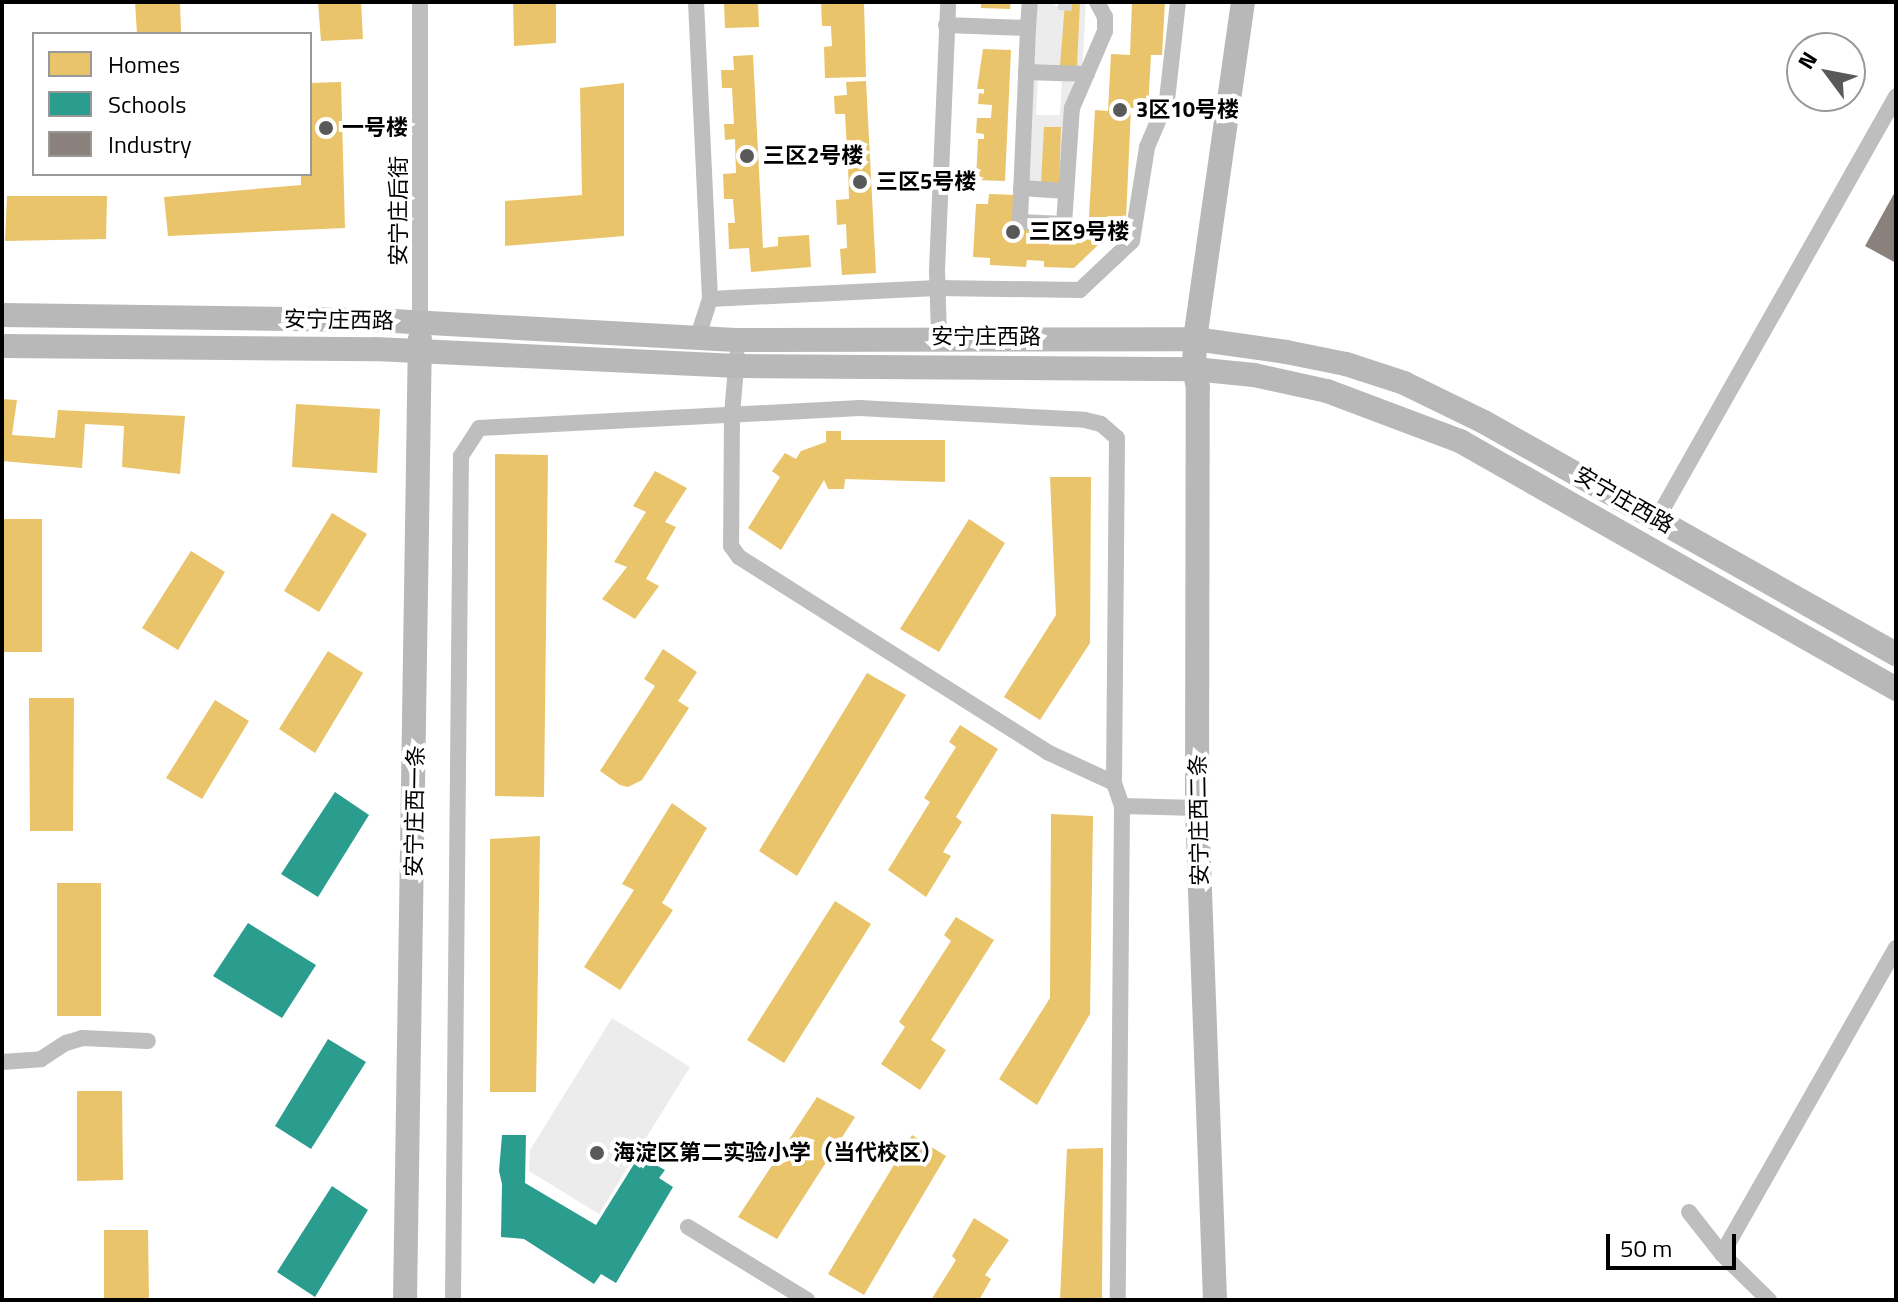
<!DOCTYPE html>
<html>
<head>
<meta charset="utf-8">
<style>
  body { margin:0 }
  #map { position:relative; width:1898px; height:1302px; overflow:hidden; background:#fff; font-family:"Titillium Web","Noto Sans SC",sans-serif }
  div>[style] { position:absolute }
  [style*='--x'] { left:calc(var(--x)*1px); top:calc(var(--y)*1px); width:calc(var(--w)*1px); rotate:calc(var(--a)*1deg) }
  .green>* { inset:0; background:#ececec }
  .homes>* { inset:0; background:#e9c46a }
  .schools>* { inset:0; background:#2a9d8f }
  .industry>* { inset:0; background:#8a817c }
  .street-tunnel>* { height:16px; margin-top:-8px; transform-origin:0; background:repeating-linear-gradient(90deg,#d9d9d9 0 16px,transparent 0 24px) }
  .street>* { height:16px; margin:-8px; padding:0 8px; transform-origin:8px; border-radius:8px; background:#bebebe }
  .secondary>* { height:24px; margin:-12px; padding:0 12px; transform-origin:12px; border-radius:12px; background:#b8b8b8 }
  .dots>* { width:22px; height:22px; translate:-50% -50%; box-sizing:border-box; border:4px solid #fff; border-radius:50% }
  span { translate:-50% -50%; white-space:nowrap; text-align:center; line-height:1.15; -webkit-text-stroke:8px #fff; paint-order:stroke }
  .poi-label { font-size:22px; color:#000; font-weight:700 }
  .left { translate:0 -50%; text-align:left }
  .street-label { font-size:22px; color:#000 }
  .frame { position:absolute; inset:0; border:4px solid #000; pointer-events:none }
  .legend { position:absolute; left:32px; top:32px; width:280px; height:144px; box-sizing:border-box; background:#fff; border:2px solid #999; margin:0; padding:10px 14px; list-style:none; font-size:24px; color:#000 }
  .legend li { display:flex; align-items:center; gap:16px; height:40px }
  .legend b { width:40px; border:2px solid #999 }
  .north { position:absolute; left:1786px; top:32px; width:80px; height:80px; box-sizing:border-box; background:#fff; border:2px solid #999; border-radius:50%; rotate:302deg; font-size:22px; font-weight:700; line-height:32px; text-align:center; color:#000 }
  .north::after { content:''; display:block; margin:auto; width:28px; height:36px; background:#595959; clip-path:polygon(50% 0,100% 100%,50% 72%,0 100%) }
  .scale { position:absolute; left:1606px; top:1234px; width:130px; height:36px; box-sizing:border-box; border:4px solid #000; border-top:0; padding-left:10px; font-size:24px; line-height:28px; white-space:nowrap; color:#000; -webkit-text-stroke:6px #fff; paint-order:stroke }
</style>
</head>
<body>
<div id="map">
  <div class="green">
    <i style="clip-path:polygon(1034px 2px,1055px 2px,1055px 6px,1060px 6px,1061px 2px,1086px 2px,1082px 73px,1032px 64px)"></i>
    <i style="clip-path:polygon(1032px 78px,1038px 78px,1036px 115px,1060px 115px,1062px 79px,1073px 80px,1064px 189px,1028px 184px)"></i>
    <i style="clip-path:polygon(612px 1018px,690px 1067px,599px 1214px,529px 1171px,530px 1150px)"></i>
  </div>
  <div class="homes">
    <i style="clip-path:polygon(135px 2px,180px 2px,181px 34px,137px 34px)"></i>
    <i style="clip-path:polygon(318px 2px,361px 2px,363px 39px,321px 41px)"></i>
    <i style="clip-path:polygon(513px 2px,556px 2px,556px 43px,514px 46px)"></i>
    <i style="clip-path:polygon(724px 2px,758px 2px,759px 27px,725px 28px)"></i>
    <i style="clip-path:polygon(821px 2px,864px 2px,866px 77px,825px 78px,824px 47px,832px 46px,831px 26px,822px 26px)"></i>
    <i style="clip-path:polygon(981px 2px,1011px 2px,1010px 9px,981px 8px)"></i>
    <i style="clip-path:polygon(1065px 2px,1080px 2px,1077px 66px,1060px 66px)"></i>
    <i style="clip-path:polygon(1132px 2px,1165px 2px,1162px 55px,1151px 55px,1148px 109px,1131px 108px,1126px 219px,1089px 217px,1095px 110px,1108px 111px,1111px 54px,1130px 55px)"></i>
    <i style="clip-path:polygon(983px 49px,1011px 50px,1005px 181px,976px 180px,978px 139px,984px 139px,984px 134px,976px 133px,977px 118px,991px 118px,992px 105px,978px 104px,979px 93px,984px 94px,984px 89px,977px 89px)"></i>
    <i style="clip-path:polygon(753px 55px,763px 248px,778px 246px,778px 237px,809px 235px,811px 267px,751px 272px,749px 248px,729px 249px,728px 223px,735px 223px,733px 199px,724px 199px,723px 174px,736px 173px,735px 139px,725px 140px,724px 124px,734px 124px,732px 88px,722px 88px,721px 70px,734px 70px,733px 56px)"></i>
    <i style="clip-path:polygon(866px 81px,876px 273px,842px 275px,840px 249px,847px 248px,846px 224px,837px 225px,836px 200px,849px 199px,848px 165px,838px 166px,837px 150px,847px 150px,845px 114px,835px 114px,834px 96px,847px 95px,846px 82px)"></i>
    <i style="clip-path:polygon(341px 82px,345px 228px,168px 236px,164px 197px,301px 185px,301px 174px,310px 174px,310px 83px)"></i>
    <i style="clip-path:polygon(624px 83px,624px 236px,505px 246px,505px 201px,582px 195px,580px 88px)"></i>
    <i style="clip-path:polygon(1044px 127px,1061px 127px,1059px 185px,1041px 184px)"></i>
    <i style="clip-path:polygon(989px 194px,1016px 195px,1014px 228px,1052px 229px,1052px 235px,1067px 236px,1081px 222px,1118px 226px,1074px 268px,1044px 267px,1044px 261px,1027px 260px,1026px 267px,990px 265px,990px 258px,973px 257px,976px 204px,988px 204px)"></i>
    <i style="clip-path:polygon(7px 196px,107px 196px,106px 239px,5px 241px)"></i>
    <i style="clip-path:polygon(2px 399px,17px 400px,12px 435px,55px 438px,58px 410px,185px 416px,180px 474px,122px 467px,124px 426px,85px 424px,82px 468px,2px 461px)"></i>
    <i style="clip-path:polygon(296px 404px,380px 409px,377px 473px,292px 467px)"></i>
    <i style="clip-path:polygon(826px 431px,841px 431px,841px 440px,945px 440px,945px 482px,845px 479px,844px 489px,828px 489px,824px 480px,781px 550px,748px 528px,780px 477px,772px 471px,785px 453px,796px 459px,801px 451px,826px 442px)"></i>
    <i style="clip-path:polygon(495px 454px,548px 455px,544px 797px,495px 796px)"></i>
    <i style="clip-path:polygon(655px 471px,687px 488px,665px 522px,676px 527px,646px 579px,659px 586px,635px 619px,602px 599px,627px 567px,614px 562px,646px 512px,633px 506px)"></i>
    <i style="clip-path:polygon(1050px 477px,1091px 477px,1090px 643px,1040px 720px,1004px 697px,1056px 615px)"></i>
    <i style="clip-path:polygon(332px 513px,367px 534px,319px 612px,284px 591px)"></i>
    <i style="clip-path:polygon(2px 519px,42px 519px,42px 652px,2px 652px)"></i>
    <i style="clip-path:polygon(969px 519px,1005px 543px,939px 652px,900px 629px)"></i>
    <i style="clip-path:polygon(191px 551px,225px 572px,178px 650px,142px 628px)"></i>
    <i style="clip-path:polygon(663px 649px,697px 672px,678px 701px,689px 708px,642px 780px,628px 787px,620px 785px,600px 771px,655px 686px,644px 679px)"></i>
    <i style="clip-path:polygon(328px 651px,363px 673px,315px 753px,279px 729px)"></i>
    <i style="clip-path:polygon(867px 673px,906px 695px,797px 876px,759px 851px)"></i>
    <i style="clip-path:polygon(29px 698px,74px 698px,73px 831px,30px 831px)"></i>
    <i style="clip-path:polygon(215px 700px,249px 721px,202px 799px,166px 778px)"></i>
    <i style="clip-path:polygon(960px 725px,998px 749px,956px 817px,962px 822px,943px 852px,951px 856px,926px 897px,888px 870px,930px 802px,924px 798px,956px 747px,949px 742px)"></i>
    <i style="clip-path:polygon(672px 803px,707px 828px,662px 903px,673px 910px,620px 990px,584px 967px,634px 890px,622px 884px)"></i>
    <i style="clip-path:polygon(1051px 814px,1093px 816px,1090px 1014px,1037px 1105px,999px 1079px,1050px 998px)"></i>
    <i style="clip-path:polygon(540px 836px,536px 1092px,490px 1092px,490px 839px)"></i>
    <i style="clip-path:polygon(57px 883px,101px 883px,101px 1016px,57px 1016px)"></i>
    <i style="clip-path:polygon(835px 901px,871px 924px,784px 1063px,747px 1040px)"></i>
    <i style="clip-path:polygon(956px 917px,994px 940px,931px 1040px,946px 1050px,920px 1090px,881px 1064px,905px 1027px,899px 1022px,951px 941px,944px 935px)"></i>
    <i style="clip-path:polygon(77px 1091px,122px 1091px,123px 1180px,77px 1181px)"></i>
    <i style="clip-path:polygon(817px 1097px,855px 1117px,777px 1239px,738px 1217px)"></i>
    <i style="clip-path:polygon(912px 1135px,946px 1156px,864px 1295px,828px 1274px)"></i>
    <i style="clip-path:polygon(1103px 1148px,1102px 1300px,1060px 1300px,1067px 1149px)"></i>
    <i style="clip-path:polygon(974px 1218px,1009px 1240px,985px 1275px,991px 1279px,979px 1300px,931px 1300px,956px 1260px,952px 1256px)"></i>
    <i style="clip-path:polygon(104px 1230px,148px 1230px,149px 1300px,104px 1300px)"></i>
  </div>
  <div class="schools">
    <i style="clip-path:polygon(335px 792px,369px 815px,318px 897px,281px 874px)"></i>
    <i style="clip-path:polygon(248px 923px,316px 965px,282px 1018px,213px 976px)"></i>
    <i style="clip-path:polygon(328px 1039px,366px 1062px,311px 1149px,275px 1126px)"></i>
    <i style="clip-path:polygon(502px 1135px,526px 1135px,525px 1183px,596px 1225px,639px 1156px,665px 1170px,659px 1178px,673px 1187px,616px 1283px,601px 1274px,594px 1284px,524px 1239px,501px 1237px,502px 1184px,499px 1171px)"></i>
    <i style="clip-path:polygon(332px 1186px,368px 1210px,315px 1297px,277px 1272px)"></i>
  </div>
  <div class="industry">
    <i style="clip-path:polygon(1896px 190px,1896px 263px,1865px 246px)"></i>
  </div>
  <div class="street-tunnel">
    <i style="--x:1058;--y:2;--w:14;--a:4"></i>
  </div>
  <div class="street">
    <i style="--x:696;--y:2;--w:297;--a:87.3"></i>
    <i style="--x:710;--y:299;--w:40;--a:108"></i>
    <i style="--x:946;--y:25;--w:82;--a:2.1"></i>
    <i style="--x:1028;--y:28;--w:194;--a:92.4"></i>
    <i style="--x:1020;--y:222;--w:44;--a:2.6"></i>
    <i style="--x:1064;--y:224;--w:116;--a:-86.1"></i>
    <i style="--x:1072;--y:108;--w:84;--a:-66.8"></i>
    <i style="--x:1105;--y:31;--w:14;--a:-90"></i>
    <i style="--x:1105;--y:17;--w:17;--a:-118"></i>
    <i style="--x:1028;--y:28;--w:26;--a:-86"></i>
    <i style="--x:1026;--y:72;--w:61;--a:1.9"></i>
    <i style="--x:1021;--y:188;--w:45;--a:3.8"></i>
    <i style="--x:710;--y:299;--w:227;--a:-2.8"></i>
    <i style="--x:937;--y:288;--w:143;--a:0.8"></i>
    <i style="--x:1080;--y:290;--w:71;--a:-43.3"></i>
    <i style="--x:1132;--y:241;--w:95;--a:-80.9"></i>
    <i style="--x:1147;--y:147;--w:51;--a:-66.9"></i>
    <i style="--x:1167;--y:100;--w:99;--a:-83.6"></i>
    <i style="--x:420;--y:323;--w:321;--a:-90"></i>
    <i style="--x:939;--y:337;--w:67;--a:-91.7"></i>
    <i style="--x:937;--y:270;--w:268;--a:-87.6"></i>
    <i style="--x:737;--y:356;--w:58;--a:94.9"></i>
    <i style="--x:732;--y:414;--w:132;--a:90.4"></i>
    <i style="--x:731;--y:546;--w:14;--a:54"></i>
    <i style="--x:739;--y:557;--w:365;--a:32.3"></i>
    <i style="--x:1047;--y:752;--w:74;--a:24.8"></i>
    <i style="--x:1657;--y:519;--w:486;--a:-60.5"></i>
    <i style="--x:1122;--y:806;--w:75;--a:1.5"></i>
    <i style="--x:2;--y:1062;--w:39;--a:-4"></i>
    <i style="--x:41;--y:1059;--w:30;--a:-33"></i>
    <i style="--x:66;--y:1043;--w:17;--a:-17"></i>
    <i style="--x:82;--y:1038;--w:66;--a:2.6"></i>
    <i style="--x:1689;--y:1212;--w:53;--a:51.8"></i>
    <i style="--x:1722;--y:1254;--w:66;--a:44.4"></i>
    <i style="--x:688;--y:1227;--w:140;--a:31.5"></i>
    <i style="--x:1722;--y:1254;--w:352;--a:-60.4"></i>
    <i style="--x:453;--y:1300;--w:844;--a:-89.46"></i>
    <i style="--x:461;--y:456;--w:33;--a:-57"></i>
    <i style="--x:479;--y:428;--w:381;--a:-3"></i>
    <i style="--x:859;--y:408;--w:226;--a:3"></i>
    <i style="--x:1085;--y:420;--w:16;--a:14"></i>
    <i style="--x:1101;--y:424;--w:21;--a:41"></i>
    <i style="--x:1117;--y:438;--w:345;--a:90.5"></i>
    <i style="--x:1114;--y:783;--w:24;--a:71"></i>
    <i style="--x:1122;--y:806;--w:494;--a:90.5"></i>
  </div>
  <div class="secondary">
    <i style="--x:2;--y:315;--w:374;--a:0.8"></i>
    <i style="--x:376;--y:320;--w:360;--a:3.2"></i>
    <i style="--x:735;--y:340;--w:460;--a:-0.1"></i>
    <i style="--x:1195;--y:339;--w:92;--a:8.1"></i>
    <i style="--x:1286;--y:352;--w:61;--a:11.3"></i>
    <i style="--x:1346;--y:364;--w:61;--a:18.1"></i>
    <i style="--x:1404;--y:383;--w:89;--a:26"></i>
    <i style="--x:1484;--y:422;--w:473;--a:29.4"></i>
    <i style="--x:2;--y:346;--w:373;--a:0.5"></i>
    <i style="--x:375;--y:349;--w:363;--a:2.7"></i>
    <i style="--x:738;--y:366;--w:456;--a:0.4"></i>
    <i style="--x:1194;--y:369;--w:60;--a:5.7"></i>
    <i style="--x:1254;--y:375;--w:75;--a:12.4"></i>
    <i style="--x:1327;--y:391;--w:142;--a:20.6"></i>
    <i style="--x:1460;--y:441;--w:502;--a:29.63"></i>
    <i style="--x:405;--y:1300;--w:961;--a:-89.11"></i>
    <i style="--x:1215;--y:1300;--w:492;--a:-92.1"></i>
    <i style="--x:1197;--y:808;--w:421;--a:-89.9"></i>
    <i style="--x:1198;--y:387;--w:18;--a:-103"></i>
    <i style="--x:1194;--y:369;--w:30;--a:-88"></i>
    <i style="--x:1195;--y:339;--w:340;--a:-81.9"></i>
  </div>
  <div class="dots">
    <i style="left:1120px;top:110px;background:#595959"></i>
    <i style="left:326px;top:128px;background:#595959"></i>
    <i style="left:747px;top:156px;background:#595959"></i>
    <i style="left:860px;top:182px;background:#595959"></i>
    <i style="left:1013px;top:232px;background:#595959"></i>
    <i style="left:597px;top:1153px;background:#595959"></i>
  </div>
  <div class="poi-label">
    <span class="left" style="left:1136px;top:110px">3区10号楼</span>
    <span class="left" style="left:342px;top:128px">一号楼</span>
    <span class="left" style="left:763px;top:156px">三区2号楼</span>
    <span class="left" style="left:876px;top:182px">三区5号楼</span>
    <span class="left" style="left:1029px;top:232px">三区9号楼</span>
    <span class="left" style="left:613px;top:1153px">海淀区第二实验小学（当代校区）</span>
  </div>
  <div class="street-label">
    <span style="left:399px;top:211px;rotate:-90deg">安宁庄后街</span>
    <span style="left:339px;top:320px;rotate:1deg">安宁庄西路</span>
    <span style="left:986px;top:337px">安宁庄西路</span>
    <span style="left:1624px;top:500px;rotate:30deg">安宁庄西路</span>
    <span style="left:415px;top:811px;rotate:-89deg">安宁庄西一条</span>
    <span style="left:1199px;top:820px;rotate:-91deg">安宁庄西二条</span>
  </div>
  <div class="frame"></div>
  <ul class="legend">
  <li><b style="height:22px;background:#e9c46a"></b>Homes</li>
  <li><b style="height:22px;background:#2a9d8f"></b>Schools</li>
  <li><b style="height:22px;background:#8a817c"></b>Industry</li>
  </ul>
  <div class="north">N</div>
  <div class="scale">50 m</div>
</div>
</body>
</html>
